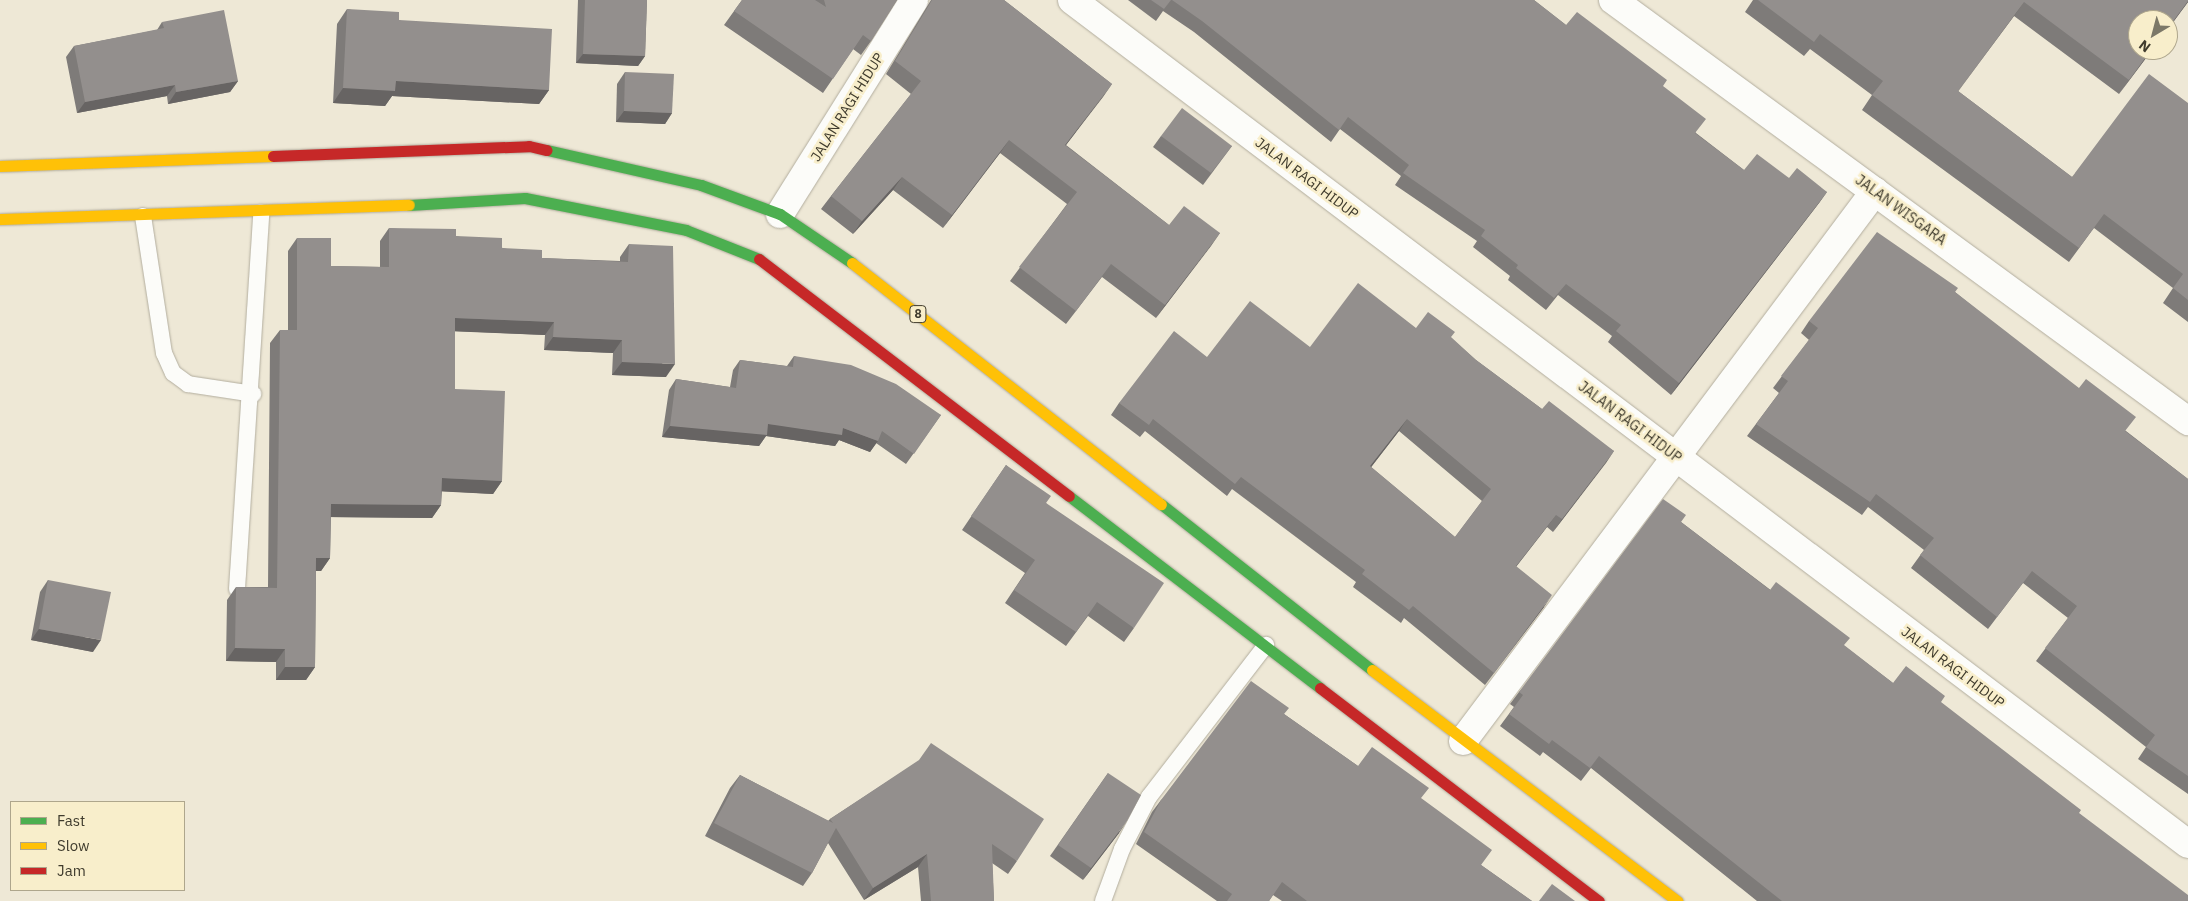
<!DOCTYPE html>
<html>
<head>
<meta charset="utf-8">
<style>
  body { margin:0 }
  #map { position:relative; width:2188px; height:901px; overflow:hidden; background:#eee8d6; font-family:"IBM Plex Sans",sans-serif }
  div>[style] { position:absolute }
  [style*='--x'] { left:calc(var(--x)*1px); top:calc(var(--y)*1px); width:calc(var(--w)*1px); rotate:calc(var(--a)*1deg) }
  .roads { filter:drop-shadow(0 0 1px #b2ad9e) drop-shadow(0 0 1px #b2ad9e) }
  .lane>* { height:16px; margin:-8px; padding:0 8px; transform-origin:8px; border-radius:8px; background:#fcfcf9 }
  .street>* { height:28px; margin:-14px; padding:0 14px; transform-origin:14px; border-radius:14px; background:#fcfcf9 }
  .fast>* { height:11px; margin:-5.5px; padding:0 5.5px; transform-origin:5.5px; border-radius:5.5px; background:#4caf50 }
  .slow>* { height:11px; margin:-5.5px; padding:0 5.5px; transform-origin:5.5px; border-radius:5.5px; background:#ffc107 }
  .jam>* { height:11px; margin:-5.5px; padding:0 5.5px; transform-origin:5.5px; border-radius:5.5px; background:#c62828 }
  .wall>* { inset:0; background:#7e7b79 }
  .shaded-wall>* { inset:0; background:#676463 }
  .building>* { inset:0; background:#938f8d }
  span { translate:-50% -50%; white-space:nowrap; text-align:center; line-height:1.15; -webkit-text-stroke:5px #f8eecb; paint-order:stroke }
  .shield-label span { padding:1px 4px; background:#f8eecb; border:1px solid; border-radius:4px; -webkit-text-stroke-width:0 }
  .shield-label { font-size:12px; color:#3f3b2d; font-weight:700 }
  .street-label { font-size:14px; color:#3f3b2d }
  .legend { position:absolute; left:10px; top:801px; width:175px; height:90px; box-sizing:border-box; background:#f8eecb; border:1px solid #aea68c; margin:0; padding:6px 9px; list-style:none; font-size:15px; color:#3f3b2d }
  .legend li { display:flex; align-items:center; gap:10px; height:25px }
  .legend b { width:25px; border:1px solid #aea68c }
  .north { position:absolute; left:2128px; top:10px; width:50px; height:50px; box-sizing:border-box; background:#f8eecb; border:1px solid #aea68c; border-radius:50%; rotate:217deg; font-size:14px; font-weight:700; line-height:20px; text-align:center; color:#3f3b2d }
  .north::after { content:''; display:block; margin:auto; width:18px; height:22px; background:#7c7868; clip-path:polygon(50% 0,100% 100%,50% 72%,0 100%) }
</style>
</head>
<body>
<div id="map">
  <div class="roads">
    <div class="lane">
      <i style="--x:143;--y:216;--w:139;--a:81.3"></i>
      <i style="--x:164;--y:353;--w:22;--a:66"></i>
      <i style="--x:173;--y:373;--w:19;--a:36"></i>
      <i style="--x:188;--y:384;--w:66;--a:8.7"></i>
      <i style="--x:237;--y:589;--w:377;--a:-86.3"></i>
      <i style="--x:1103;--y:901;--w:55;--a:-69.9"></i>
      <i style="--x:1122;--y:849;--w:59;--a:-62.6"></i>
      <i style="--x:1149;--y:797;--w:192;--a:-52.4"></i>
    </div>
    <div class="street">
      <i style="--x:1072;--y:0;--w:1399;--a:37.1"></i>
      <i style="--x:1613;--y:0;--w:713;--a:36.21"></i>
      <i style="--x:780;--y:214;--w:252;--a:-57.9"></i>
      <i style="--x:1463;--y:741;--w:687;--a:-53.16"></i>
    </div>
    <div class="fast">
      <i style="--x:547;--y:150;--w:158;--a:12.8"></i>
      <i style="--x:701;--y:185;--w:84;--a:20.2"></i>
      <i style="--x:780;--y:214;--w:87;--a:34.2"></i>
      <i style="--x:409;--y:205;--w:116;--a:-3.5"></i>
      <i style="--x:525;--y:198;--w:164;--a:11.2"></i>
      <i style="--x:686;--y:230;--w:79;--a:21.7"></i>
      <i style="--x:1069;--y:496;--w:316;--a:37.4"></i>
      <i style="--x:1161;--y:504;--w:268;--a:38.2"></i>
    </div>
    <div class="slow">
      <i style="--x:0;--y:166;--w:273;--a:-2.1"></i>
      <i style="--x:0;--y:219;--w:409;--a:-2"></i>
      <i style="--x:852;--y:263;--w:392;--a:38"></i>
      <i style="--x:1372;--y:670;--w:383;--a:37.1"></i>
    </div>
    <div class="jam">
      <i style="--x:273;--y:156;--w:256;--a:-2.2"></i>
      <i style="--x:529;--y:146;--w:18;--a:13"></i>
      <i style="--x:759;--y:259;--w:390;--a:37.4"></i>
      <i style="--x:1320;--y:688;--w:351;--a:37.4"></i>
    </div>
  </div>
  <div class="wall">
    <i style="clip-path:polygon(578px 0,647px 0,645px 56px,638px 66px,576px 63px)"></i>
    <i style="clip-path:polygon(742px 0,897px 0,871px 41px,861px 55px,853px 49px,823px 93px,724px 25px)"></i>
    <i style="clip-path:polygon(931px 0,1004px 0,1112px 84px,1066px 145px,1169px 225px,1220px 233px,1156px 318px,1102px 277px,1066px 324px,1010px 281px,1067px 204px,1000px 153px,943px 228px,893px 190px,853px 234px,821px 209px,831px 196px,911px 94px,886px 74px)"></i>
    <i style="clip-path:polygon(1128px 0,1534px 0,1566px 25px,1663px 87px,1696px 133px,1744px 170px,1789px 178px,1827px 192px,1819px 203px,1671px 395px,1608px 342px,1612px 336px,1558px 295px,1546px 310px,1508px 280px,1510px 276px,1473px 247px,1477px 241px,1395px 185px,1401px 176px,1340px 129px,1331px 142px,1194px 32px,1163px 11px,1156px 21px)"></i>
    <i style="clip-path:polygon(1753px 0,2188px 0,2188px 2px,2168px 29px,2138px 50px,2152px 50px,2119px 94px,2014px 16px,1958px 91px,2072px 177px,2188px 103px,2188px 322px,2163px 303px,2173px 288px,2094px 228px,2069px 262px,1862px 110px,1872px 95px,1810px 49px,1804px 56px,1745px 12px)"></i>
    <i style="clip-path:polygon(347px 9px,399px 20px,549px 90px,539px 104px,392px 96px,385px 106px,333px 103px,337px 24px)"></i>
    <i style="clip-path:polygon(162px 22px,238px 81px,230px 92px,168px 104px,167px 96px,77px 113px,66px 57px,74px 46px,157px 30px)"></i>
    <i style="clip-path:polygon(625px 72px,672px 113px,665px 124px,616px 122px,617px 84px)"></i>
    <i style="clip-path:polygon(1161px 136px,1232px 146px,1203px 185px,1153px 147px)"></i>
    <i style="clip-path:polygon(389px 228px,456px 236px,542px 258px,620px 261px,620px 257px,629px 244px,666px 377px,612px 375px,613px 353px,544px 350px,545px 335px,455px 331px,455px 389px,502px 481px,493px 494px,442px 491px,441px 505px,432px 518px,331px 517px,330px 558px,321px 571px,316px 571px,315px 667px,306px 680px,276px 680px,276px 662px,226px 661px,227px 600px,236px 587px,268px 587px,270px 343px,280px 330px,288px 330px,288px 251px,297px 238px,331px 266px,380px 267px,380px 241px)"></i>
    <i style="clip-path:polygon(1955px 292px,2126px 431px,2188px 479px,2188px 794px,2138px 759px,2146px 747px,2036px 661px,2068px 618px,2023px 583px,1988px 629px,1911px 568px,1924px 550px,1868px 507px,1862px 515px,1747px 436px,1779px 393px,1773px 388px,1809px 340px,1801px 333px,1809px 321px)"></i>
    <i style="clip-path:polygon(evenodd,1416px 328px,1451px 338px,1476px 360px,1542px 409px,1614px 451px,1553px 532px,1547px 527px,1516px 567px,1544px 607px,1485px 685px,1404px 618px,1401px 623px,1353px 587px,1356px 582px,1232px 489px,1227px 496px,1145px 431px,1140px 437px,1111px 415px,1119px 403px,1207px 357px,1310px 347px,1416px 328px,1399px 431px,1482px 501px,1455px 537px,1371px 467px,1399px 431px)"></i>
    <i style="clip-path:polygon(794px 356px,941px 415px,906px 464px,876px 443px,870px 452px,839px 440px,835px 446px,766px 436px,759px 446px,662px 437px,669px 390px,676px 379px,730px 387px,733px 370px,740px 360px,787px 366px)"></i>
    <i style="clip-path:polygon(1006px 465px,1046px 503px,1134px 628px,1124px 642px,1088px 616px,1066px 646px,1005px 603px,1025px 573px,962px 530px)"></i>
    <i style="clip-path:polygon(1681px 522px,1893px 683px,1941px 703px,2188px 901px,1757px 901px,1591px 768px,1581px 781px,1543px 752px,1540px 756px,1500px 726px,1514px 707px,1510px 704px,1519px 692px)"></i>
    <i style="clip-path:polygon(48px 580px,93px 652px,31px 640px,40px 592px)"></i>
    <i style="clip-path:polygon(1284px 714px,1358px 766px,1421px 799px,1481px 865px,1532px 901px,1282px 901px,1273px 895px,1269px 901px,1217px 901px,1136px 844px,1152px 812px,1161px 800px)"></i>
    <i style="clip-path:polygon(919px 761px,1017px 861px,1008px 874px,992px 863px,994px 901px,921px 901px,918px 867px,864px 900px,828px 843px,812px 873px,803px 886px,705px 836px,730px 788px,740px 775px,828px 821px,830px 819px)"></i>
    <i style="clip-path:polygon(1108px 773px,1119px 833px,1083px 880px,1050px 856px)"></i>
  </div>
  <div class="shaded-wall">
    <i style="clip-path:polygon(2188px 1px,2188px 2px,2168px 29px,2168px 28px)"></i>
    <i style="clip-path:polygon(2024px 2px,2014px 16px,1948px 105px,1958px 91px)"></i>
    <i style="clip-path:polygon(2151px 50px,2152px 50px,2119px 94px,2129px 80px)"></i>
    <i style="clip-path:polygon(583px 54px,645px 56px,638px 66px,576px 63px)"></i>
    <i style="clip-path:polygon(238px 81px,230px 92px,168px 104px,176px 92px)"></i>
    <i style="clip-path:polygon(396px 81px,549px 90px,539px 104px,392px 96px,385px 106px,333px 103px,343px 88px)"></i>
    <i style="clip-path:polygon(1112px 84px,1103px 97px,1056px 158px,1065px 145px)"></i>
    <i style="clip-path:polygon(175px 85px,167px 96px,77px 113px,85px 102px)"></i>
    <i style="clip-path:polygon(624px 111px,672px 113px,665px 124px,616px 122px)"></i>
    <i style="clip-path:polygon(1009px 140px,1000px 153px,943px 228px,952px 215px)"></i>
    <i style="clip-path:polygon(902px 177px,893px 190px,853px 234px,862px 221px)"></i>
    <i style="clip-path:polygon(1827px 192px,1819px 203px,1671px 395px,1679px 383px)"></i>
    <i style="clip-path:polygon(1220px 233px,1211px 246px,1156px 318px,1165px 305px)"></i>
    <i style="clip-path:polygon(455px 318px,554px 322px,545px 335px,446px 331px)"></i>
    <i style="clip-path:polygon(553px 337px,622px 340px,613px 353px,544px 350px)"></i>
    <i style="clip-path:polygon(622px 362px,675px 364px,666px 377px,612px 375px)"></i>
    <i style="clip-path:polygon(1407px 419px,1399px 431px,1362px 479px,1370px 466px)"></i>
    <i style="clip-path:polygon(768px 424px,843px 428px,878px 441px,870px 452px,839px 440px,835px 446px,766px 436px,759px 446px,662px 437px,670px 426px)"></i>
    <i style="clip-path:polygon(1614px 451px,1606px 463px,1553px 532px,1562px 519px)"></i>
    <i style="clip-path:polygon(442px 478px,502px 481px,493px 494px,433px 491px)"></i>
    <i style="clip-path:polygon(331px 504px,441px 505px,432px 518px,322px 517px)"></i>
    <i style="clip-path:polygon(1556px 515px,1547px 527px,1507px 578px,1516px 566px)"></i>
    <i style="clip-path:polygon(316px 558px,330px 558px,321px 571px,307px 571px)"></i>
    <i style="clip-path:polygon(1552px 595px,1544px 607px,1485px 685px,1494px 673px)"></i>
    <i style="clip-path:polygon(39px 629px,101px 640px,93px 652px,31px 640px)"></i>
    <i style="clip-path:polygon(235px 648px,285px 649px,276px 662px,226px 661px)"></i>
    <i style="clip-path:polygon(285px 667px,315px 667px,306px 680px,276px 680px)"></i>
    <i style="clip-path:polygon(1127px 821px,1119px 833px,1083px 880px,1091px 868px)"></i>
    <i style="clip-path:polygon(927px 854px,918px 867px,864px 900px,873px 888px)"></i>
  </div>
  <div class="building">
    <i style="clip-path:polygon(585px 0,647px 0,645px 56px,583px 54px)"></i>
    <i style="clip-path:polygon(742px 0,815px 0,826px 7px,824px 0,897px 0,871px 41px,863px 35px,833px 79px,734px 11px)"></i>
    <i style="clip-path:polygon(932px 0,1004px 0,1112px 84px,1065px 145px,1169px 225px,1184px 206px,1220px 233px,1165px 305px,1111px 264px,1076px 311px,1019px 267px,1077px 192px,1009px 140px,952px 215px,902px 177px,862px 221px,831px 196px,921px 81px,895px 61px)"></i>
    <i style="clip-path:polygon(1151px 0,1171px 0,1164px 9px)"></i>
    <i style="clip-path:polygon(1172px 0,1534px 0,1566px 25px,1577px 12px,1667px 80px,1663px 86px,1706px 119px,1695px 133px,1744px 170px,1757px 154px,1789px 178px,1797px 168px,1827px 192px,1679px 383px,1616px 331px,1621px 325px,1566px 284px,1554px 298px,1516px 268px,1518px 265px,1481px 236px,1485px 230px,1403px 173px,1409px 165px,1348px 117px,1339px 130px,1202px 21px)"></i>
    <i style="clip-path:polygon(1758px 0,2188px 0,2188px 1px,2168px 28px,2168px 20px,2138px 20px,2138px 50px,2151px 50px,2129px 80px,2024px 2px,1958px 91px,2072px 177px,2149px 74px,2188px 103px,2188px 300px,2173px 288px,2183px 274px,2104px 214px,2079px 248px,1872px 95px,1883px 81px,1820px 34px,1814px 42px)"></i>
    <i style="clip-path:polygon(347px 9px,399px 12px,399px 20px,552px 29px,549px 90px,396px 81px,395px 91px,343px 88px)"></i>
    <i style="clip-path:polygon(224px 10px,238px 81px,176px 92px,175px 85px,85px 102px,74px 46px,164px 28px,162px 22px)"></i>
    <i style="clip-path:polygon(625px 72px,674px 74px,672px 113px,624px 111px)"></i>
    <i style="clip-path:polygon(1182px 108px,1232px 146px,1211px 173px,1161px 136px)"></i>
    <i style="clip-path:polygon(389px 228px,456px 229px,456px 236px,502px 238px,502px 248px,542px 250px,542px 258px,628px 262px,629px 244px,673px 246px,675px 364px,622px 362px,622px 340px,553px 337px,554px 322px,455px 318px,455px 389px,505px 391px,502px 481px,442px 478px,441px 505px,331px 504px,330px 558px,316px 558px,315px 667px,285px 667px,285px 649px,235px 648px,236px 587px,277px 588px,280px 330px,297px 330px,297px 238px,331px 238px,331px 266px,389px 267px)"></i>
    <i style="clip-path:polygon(1877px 232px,1958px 288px,1955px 292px,2079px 388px,2086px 379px,2136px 417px,2125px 431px,2188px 479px,2188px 776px,2146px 747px,2155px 735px,2045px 648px,2077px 606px,2032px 571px,1997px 617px,1920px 555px,1934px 538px,1876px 494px,1870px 502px,1756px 424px,1788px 381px,1781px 376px,1818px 328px,1809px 321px)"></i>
    <i style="clip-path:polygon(evenodd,1358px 283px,1416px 328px,1428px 312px,1455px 332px,1451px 337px,1476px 360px,1542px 409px,1549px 401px,1614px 451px,1562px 519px,1556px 515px,1516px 566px,1552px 595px,1494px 673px,1413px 606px,1409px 610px,1362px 574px,1365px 570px,1241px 477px,1235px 484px,1153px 419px,1149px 425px,1119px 403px,1174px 331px,1207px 357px,1250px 301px,1310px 347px,1358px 283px,1407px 419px,1491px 489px,1455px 537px,1370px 466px,1407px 419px)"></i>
    <i style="clip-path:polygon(794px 356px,851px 365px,896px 384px,941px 415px,914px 454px,882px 431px,878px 441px,843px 428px,842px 435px,768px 424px,767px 435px,670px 426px,676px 379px,736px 388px,740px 360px,793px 367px)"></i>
    <i style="clip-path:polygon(1006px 465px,1051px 496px,1046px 503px,1164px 583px,1134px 628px,1097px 602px,1076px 632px,1014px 590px,1035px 560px,971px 516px)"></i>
    <i style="clip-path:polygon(1663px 499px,1686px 515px,1681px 522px,1770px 590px,1776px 582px,1850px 638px,1844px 645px,1893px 683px,1906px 666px,1945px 696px,1941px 702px,2081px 810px,2079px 813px,2188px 895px,2188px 901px,1782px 901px,1599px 756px,1590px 768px,1552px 740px,1549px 744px,1509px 714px,1523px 695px,1519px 692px)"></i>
    <i style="clip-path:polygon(48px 580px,111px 592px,101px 640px,39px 629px)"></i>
    <i style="clip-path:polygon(1251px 681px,1289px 708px,1284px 714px,1358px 766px,1372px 747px,1429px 788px,1421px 798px,1492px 850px,1481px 865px,1532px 901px,1307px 901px,1282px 882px,1269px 901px,1227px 901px,1232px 894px,1144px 832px,1161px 800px)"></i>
    <i style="clip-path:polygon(931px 743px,1044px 819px,1017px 861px,992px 844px,994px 901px,931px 901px,927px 854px,873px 888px,836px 828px,812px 873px,714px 823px,740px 775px,833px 823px,830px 819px,919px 760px)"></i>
    <i style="clip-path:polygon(1108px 773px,1141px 795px,1127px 821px,1091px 868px,1058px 845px)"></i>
    <i style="clip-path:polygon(1552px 884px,1575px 901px,1539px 901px)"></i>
  </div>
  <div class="shield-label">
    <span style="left:918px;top:314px">8</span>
  </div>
  <div class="street-label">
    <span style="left:847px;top:107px;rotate:-58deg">JALAN RAGI HIDUP</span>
    <span style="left:1307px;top:178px;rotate:37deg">JALAN RAGI HIDUP</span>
    <span style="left:1901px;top:210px;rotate:36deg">JALAN WISGARA</span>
    <span style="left:1630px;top:422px;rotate:37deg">JALAN RAGI HIDUP</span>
    <span style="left:1953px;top:667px;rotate:37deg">JALAN RAGI HIDUP</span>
  </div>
  <ul class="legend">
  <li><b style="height:6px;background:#4caf50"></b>Fast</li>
  <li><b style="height:6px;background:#ffc107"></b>Slow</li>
  <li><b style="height:6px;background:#c62828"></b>Jam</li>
  </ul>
  <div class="north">N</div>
</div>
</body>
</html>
